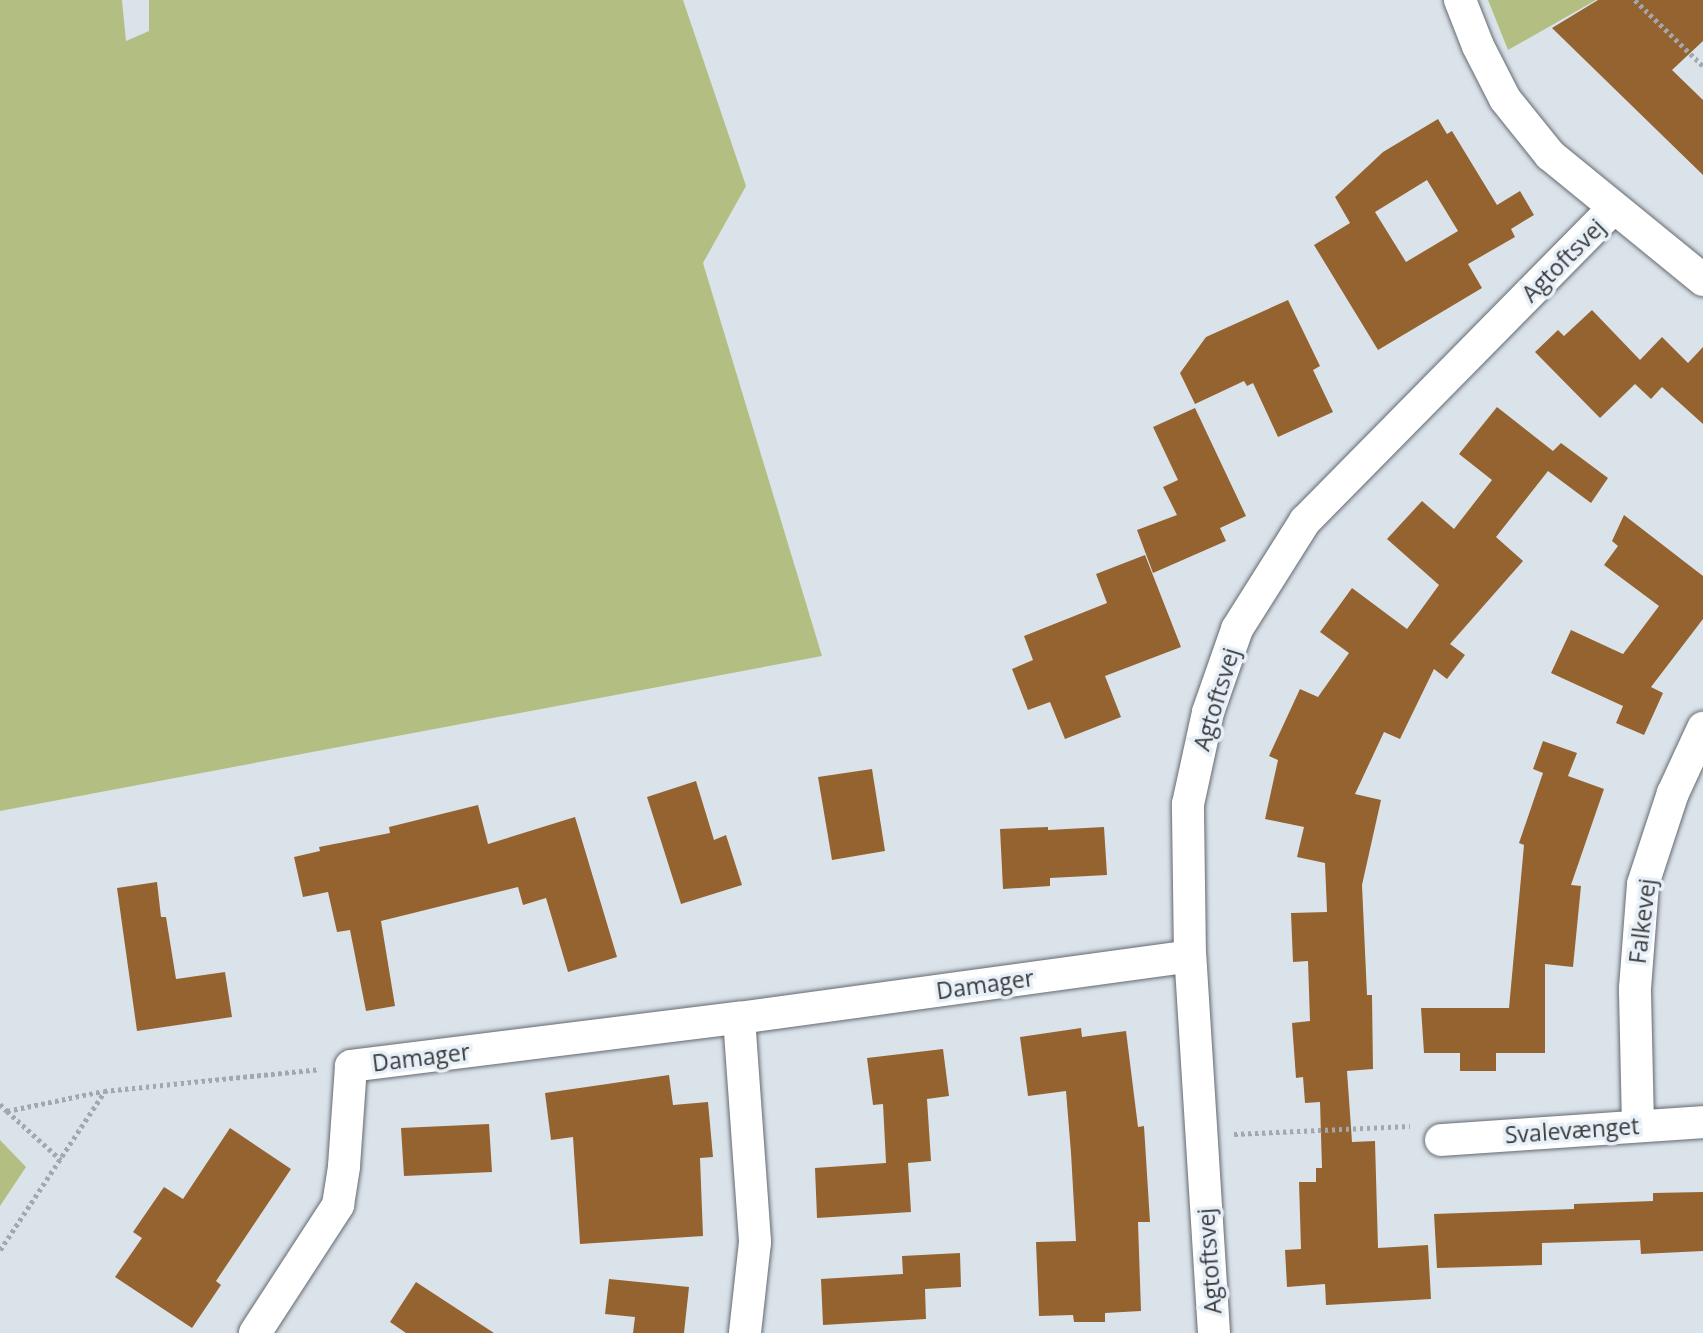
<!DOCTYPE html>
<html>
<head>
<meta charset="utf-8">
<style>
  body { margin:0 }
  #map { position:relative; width:1703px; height:1333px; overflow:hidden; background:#dbe3ea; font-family:"Open Sans",sans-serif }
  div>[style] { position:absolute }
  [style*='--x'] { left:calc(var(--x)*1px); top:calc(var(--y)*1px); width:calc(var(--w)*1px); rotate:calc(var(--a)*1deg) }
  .green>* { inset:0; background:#b3bf82 }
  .building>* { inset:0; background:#956330 }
  .path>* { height:4.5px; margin-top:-2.25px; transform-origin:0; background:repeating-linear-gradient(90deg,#a2a8ad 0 3.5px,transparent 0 7px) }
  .roads { filter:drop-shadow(0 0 2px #646a71) drop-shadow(0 0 2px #646a71) }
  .minor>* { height:32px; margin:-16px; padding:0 16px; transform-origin:16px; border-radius:16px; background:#fff }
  span { translate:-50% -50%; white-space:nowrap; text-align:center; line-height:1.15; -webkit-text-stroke:7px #e8f0f7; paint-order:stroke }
  .street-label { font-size:23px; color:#383b3e }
</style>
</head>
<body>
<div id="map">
  <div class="green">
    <i style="clip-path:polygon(0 0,122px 0,126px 41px,149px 31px,149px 0,683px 0,746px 186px,703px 263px,822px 656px,0 811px)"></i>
    <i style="clip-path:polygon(1488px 0,1596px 0,1508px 50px)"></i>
    <i style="clip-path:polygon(0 1140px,26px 1167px,0 1206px)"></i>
  </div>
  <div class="building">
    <i style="clip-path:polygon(1598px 0,1703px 0,1703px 41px,1672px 70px,1703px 100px,1703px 175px,1552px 28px)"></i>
    <i style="clip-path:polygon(evenodd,1438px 119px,1447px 134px,1452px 131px,1497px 205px,1520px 191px,1534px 215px,1511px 229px,1515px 237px,1468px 264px,1482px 288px,1378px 350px,1314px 245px,1350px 223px,1335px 197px,1383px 152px,1438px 119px,1427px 180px,1458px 231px,1406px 262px,1375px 212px,1427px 180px)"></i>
    <i style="clip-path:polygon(1288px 300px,1320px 366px,1313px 370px,1333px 412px,1278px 437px,1253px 383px,1247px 386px,1244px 381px,1195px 404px,1180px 373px,1206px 337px)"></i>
    <i style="clip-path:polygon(1592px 310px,1640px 360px,1662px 337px,1688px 363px,1703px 347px,1703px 424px,1662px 387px,1651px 399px,1635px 384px,1600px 418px,1535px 352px,1558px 330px,1564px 336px)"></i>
    <i style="clip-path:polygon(1497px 407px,1553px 451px,1561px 443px,1608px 478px,1591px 503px,1548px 471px,1496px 537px,1523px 561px,1450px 644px,1465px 655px,1447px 679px,1434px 669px,1400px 739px,1384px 732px,1355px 794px,1381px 800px,1362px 885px,1367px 995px,1372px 995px,1373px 1069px,1347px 1071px,1352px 1142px,1375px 1141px,1378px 1248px,1428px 1245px,1431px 1299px,1326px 1305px,1325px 1284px,1287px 1287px,1285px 1250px,1301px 1249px,1299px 1182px,1316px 1182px,1316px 1168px,1322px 1168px,1320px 1102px,1305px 1103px,1303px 1077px,1296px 1078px,1292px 1023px,1310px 1021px,1308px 961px,1293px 962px,1291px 913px,1327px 912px,1325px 863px,1297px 857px,1304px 827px,1265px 819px,1278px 760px,1269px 756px,1300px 689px,1318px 697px,1349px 653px,1320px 632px,1352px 588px,1407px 629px,1439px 585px,1387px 539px,1422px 501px,1454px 529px,1492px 480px,1459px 454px)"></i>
    <i style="clip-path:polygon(1195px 408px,1246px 516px,1220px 528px,1226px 541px,1153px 573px,1137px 530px,1177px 515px,1163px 487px,1178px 480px,1153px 427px)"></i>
    <i style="clip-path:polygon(1624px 515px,1703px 576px,1703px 619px,1651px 687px,1663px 693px,1644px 735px,1616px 723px,1623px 706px,1551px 673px,1571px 630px,1623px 654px,1659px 606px,1604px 565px,1618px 546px,1612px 541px)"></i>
    <i style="clip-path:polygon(1145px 555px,1181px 647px,1105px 676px,1121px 717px,1065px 739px,1050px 702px,1028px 710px,1012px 669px,1033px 660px,1024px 636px,1107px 603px,1096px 574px)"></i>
    <i style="clip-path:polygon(1543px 741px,1577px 753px,1568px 776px,1604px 789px,1571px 885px,1581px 886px,1573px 967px,1545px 964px,1545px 1053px,1496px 1053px,1496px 1071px,1460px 1071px,1460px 1053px,1424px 1053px,1421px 1008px,1509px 1008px,1524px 845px,1519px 843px,1543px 773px,1533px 769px)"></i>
    <i style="clip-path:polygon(872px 769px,885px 851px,832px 860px,818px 777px)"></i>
    <i style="clip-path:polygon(696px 781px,714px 840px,726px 835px,742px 885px,681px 904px,647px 797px)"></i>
    <i style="clip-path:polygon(478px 805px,488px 844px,575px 817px,617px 957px,568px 972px,546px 898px,523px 905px,518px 887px,381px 921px,395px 1006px,366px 1011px,350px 930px,337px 932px,328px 892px,303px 897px,294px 857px,320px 851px,319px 847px,390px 833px,389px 827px)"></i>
    <i style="clip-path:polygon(1048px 827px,1048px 830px,1104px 827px,1107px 875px,1050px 878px,1050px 886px,1003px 889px,1000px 829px)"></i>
    <i style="clip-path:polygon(157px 882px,161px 917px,166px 917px,176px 979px,225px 972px,232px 1017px,137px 1031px,117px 888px)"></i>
    <i style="clip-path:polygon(1081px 1028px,1082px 1037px,1126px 1031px,1138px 1127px,1144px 1126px,1150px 1222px,1138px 1222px,1141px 1311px,1105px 1313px,1105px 1322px,1074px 1322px,1073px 1315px,1039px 1316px,1036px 1242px,1076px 1241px,1071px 1153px,1066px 1091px,1028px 1096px,1020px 1037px)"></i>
    <i style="clip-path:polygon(943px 1049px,949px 1096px,927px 1099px,931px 1161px,908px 1163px,911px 1212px,817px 1218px,815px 1168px,886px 1163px,883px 1104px,873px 1105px,867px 1058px)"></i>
    <i style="clip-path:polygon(669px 1075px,673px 1105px,708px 1102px,713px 1157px,700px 1158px,703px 1236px,580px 1244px,573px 1137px,551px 1140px,545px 1093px)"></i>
    <i style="clip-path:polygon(489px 1124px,492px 1172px,404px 1176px,401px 1128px)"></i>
    <i style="clip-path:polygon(230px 1128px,291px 1169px,216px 1281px,221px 1285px,192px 1328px,115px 1277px,142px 1238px,133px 1232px,164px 1187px,183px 1199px)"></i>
    <i style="clip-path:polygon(1703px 1192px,1703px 1251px,1641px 1254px,1640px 1240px,1542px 1243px,1542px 1265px,1437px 1268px,1434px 1214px,1574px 1209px,1574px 1204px,1653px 1201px,1653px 1193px)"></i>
    <i style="clip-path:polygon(960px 1253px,961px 1287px,925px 1289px,926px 1319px,823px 1325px,821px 1279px,903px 1274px,902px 1256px)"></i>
    <i style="clip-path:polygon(609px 1279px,689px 1287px,684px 1333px,633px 1333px,635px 1317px,605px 1314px)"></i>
    <i style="clip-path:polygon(416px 1282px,494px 1333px,406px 1333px,390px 1322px)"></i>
  </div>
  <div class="path">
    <i style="--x:1635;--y:0;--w:95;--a:44.1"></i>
    <i style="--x:0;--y:1104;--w:10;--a:45"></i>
    <i style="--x:7;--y:1111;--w:99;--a:-11.7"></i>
    <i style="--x:104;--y:1091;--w:216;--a:-5.8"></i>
    <i style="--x:7;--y:1111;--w:73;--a:42.2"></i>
    <i style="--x:1234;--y:1134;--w:176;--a:-2.6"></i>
    <i style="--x:0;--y:1250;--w:189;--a:-56.6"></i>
  </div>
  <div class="roads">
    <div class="minor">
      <i style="--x:1460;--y:0;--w:49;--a:68.6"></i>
      <i style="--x:1478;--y:46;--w:59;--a:63"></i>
      <i style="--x:1505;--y:99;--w:72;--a:51.2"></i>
      <i style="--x:1550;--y:155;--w:198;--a:39.2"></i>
      <i style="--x:739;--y:1018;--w:225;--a:85.9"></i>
      <i style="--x:755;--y:1242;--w:92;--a:96.3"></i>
      <i style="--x:1638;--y:1125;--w:137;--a:-91.3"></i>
      <i style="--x:1635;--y:988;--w:104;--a:-85.6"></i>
      <i style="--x:1643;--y:884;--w:96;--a:-71.8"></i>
      <i style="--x:1673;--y:793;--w:72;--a:-65.2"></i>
      <i style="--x:1441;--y:1140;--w:263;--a:-3.9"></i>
      <i style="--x:255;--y:1333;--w:153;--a:-57"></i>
      <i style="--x:338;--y:1205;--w:39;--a:-81"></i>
      <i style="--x:344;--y:1166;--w:100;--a:-86"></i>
      <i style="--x:351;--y:1066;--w:391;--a:-7.1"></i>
      <i style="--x:739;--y:1018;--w:455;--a:-7.8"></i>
      <i style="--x:1214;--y:1333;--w:378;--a:-93.6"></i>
      <i style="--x:1190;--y:956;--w:152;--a:-90.8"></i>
      <i style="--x:1188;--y:804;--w:94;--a:-77.7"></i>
      <i style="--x:1208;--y:712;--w:88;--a:-70.7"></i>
      <i style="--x:1237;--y:629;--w:128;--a:-57.8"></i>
      <i style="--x:1305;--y:521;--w:438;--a:-45.4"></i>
    </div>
  </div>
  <div class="street-label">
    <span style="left:1563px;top:260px;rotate:-45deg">Agtoftsvej</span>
    <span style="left:1216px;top:699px;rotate:-73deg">Agtoftsvej</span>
    <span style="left:1642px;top:921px;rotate:-83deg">Falkevej</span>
    <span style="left:985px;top:984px;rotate:-8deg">Damager</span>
    <span style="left:421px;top:1057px;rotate:-7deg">Damager</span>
    <span style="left:1572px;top:1130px;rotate:-4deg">Svalevænget</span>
    <span style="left:1209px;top:1261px;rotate:-94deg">Agtoftsvej</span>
  </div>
</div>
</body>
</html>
